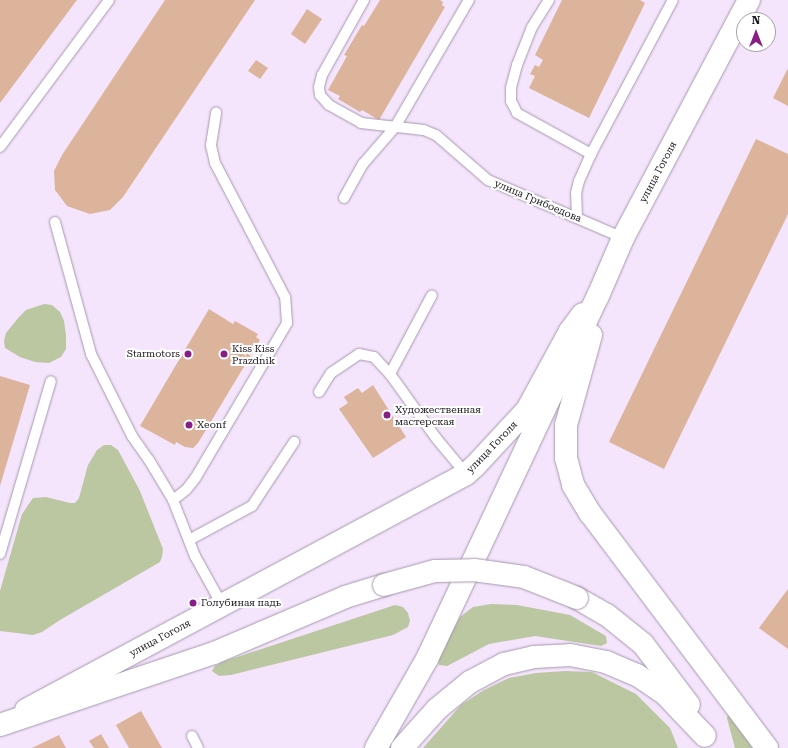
<!DOCTYPE html>
<html>
<head>
<meta charset="utf-8">
<style>
  body { margin:0 }
  #map { position:relative; width:788px; height:748px; overflow:hidden; background:#f4e4fc; font-family:"Roboto Serif",serif }
  div>[style] { position:absolute }
  [style*='--x'] { left:calc(var(--x)*1px); top:calc(var(--y)*1px); width:calc(var(--w)*1px); rotate:calc(var(--a)*1deg) }
  .green>* { inset:0; background:#bbc7a1 }
  .building>* { inset:0; background:#dcb49b }
  .roads { filter:drop-shadow(0 0 1px #a698ae) drop-shadow(0 0 1px #a698ae) }
  .lane>* { height:10px; margin:-5px; padding:0 5px; transform-origin:5px; border-radius:5px; background:#fff }
  .primary>* { height:22px; margin:-11px; padding:0 11px; transform-origin:11px; border-radius:11px; background:#fff }
  .highway>* { height:22px; margin:-11px; padding:0 11px; transform-origin:11px; border-radius:11px; background:#fff }
  .bridges { filter:drop-shadow(0 0 1px #a698ae) drop-shadow(0 0 1px #a698ae) }
  .highway-bridge>* { height:22px; margin:-11px; padding:0 11px; transform-origin:11px; border-radius:11px; background:#fff }
  .dots>* { width:11px; height:11px; translate:-50% -50%; box-sizing:border-box; border:2px solid #fff; border-radius:50% }
  span { translate:-50% -50%; white-space:nowrap; text-align:center; line-height:1.15; -webkit-text-stroke:4px #fff; paint-order:stroke }
  .street-label { font-size:10px; color:#1c171f }
  .poi-label { font-size:10px; color:#1c171f }
  .left { translate:0 -50%; text-align:left }
  .right { translate:-100% -50%; text-align:right }
  .north { position:absolute; left:736px; top:12px; width:40px; height:40px; box-sizing:border-box; background:#fff; border:1px solid #a4a2a5; border-radius:50%; rotate:0deg; font-size:11px; font-weight:700; line-height:16px; text-align:center; color:#1c171f }
  .north::after { content:''; display:block; margin:auto; width:14px; height:18px; background:#871e85; clip-path:polygon(50% 0,100% 100%,50% 72%,0 100%) }
</style>
</head>
<body>
<div id="map">
  <div class="green">
    <i style="clip-path:polygon(44px 304px,52px 305px,60px 312px,64px 321px,66px 335px,66px 349px,61px 357px,49px 363px,35px 362px,20px 357px,5px 348px,4px 341px,6px 333px,19px 317px,26px 310px)"></i>
    <i style="clip-path:polygon(104px 445px,111px 445px,118px 450px,140px 491px,163px 549px,162px 557px,160px 562px,60px 620px,42px 632px,33px 635px,0 631px,0 591px,22px 514px,33px 498px,46px 497px,70px 503px,75px 503px,79px 498px,88px 465px,97px 450px)"></i>
    <i style="clip-path:polygon(491px 604px,517px 605px,570px 615px,606px 636px,607px 643px,601px 646px,535px 636px,489px 644px,447px 666px,439px 665px,438px 657px,460px 617px,473px 607px)"></i>
    <i style="clip-path:polygon(395px 605px,403px 607px,408px 613px,410px 621px,408px 627px,393px 635px,231px 675px,219px 676px,212px 671px,215px 666px,222px 662px)"></i>
    <i style="clip-path:polygon(565px 671px,592px 672px,636px 694px,670px 728px,678px 748px,423px 748px,461px 705px,484px 690px,509px 678px,536px 673px)"></i>
    <i style="clip-path:polygon(730px 708px,752px 748px,735px 748px,727px 718px)"></i>
  </div>
  <div class="building">
    <i style="clip-path:polygon(0 0,77px 0,0 103px)"></i>
    <i style="clip-path:polygon(165px 0,255px 0,123px 197px,110px 210px,90px 214px,67px 206px,55px 190px,54px 171px,62px 155px)"></i>
    <i style="clip-path:polygon(380px 0,440px 0,443px 2px,442px 5px,445px 7px,379px 120px,362px 110px,360px 112px,338px 99px,340px 96px,328px 90px,347px 56px,344px 55px,362px 25px,364px 26px)"></i>
    <i style="clip-path:polygon(562px 0,640px 0,645px 3px,589px 118px,529px 88px,535px 76px,530px 74px,535px 65px,539px 67px,543px 60px,535px 55px)"></i>
    <i style="clip-path:polygon(307px 9px,322px 19px,305px 44px,291px 34px)"></i>
    <i style="clip-path:polygon(256px 60px,268px 68px,260px 79px,248px 71px)"></i>
    <i style="clip-path:polygon(788px 68px,788px 106px,773px 98px)"></i>
    <i style="clip-path:polygon(756px 139px,788px 154px,788px 214px,664px 469px,609px 442px)"></i>
    <i style="clip-path:polygon(209px 309px,233px 324px,235px 321px,258px 334px,256px 337px,260px 340px,198px 443px,193px 448px,185px 447px,176px 442px,175px 445px,140px 426px)"></i>
    <i style="clip-path:polygon(0 376px,30px 385px,0 486px)"></i>
    <i style="clip-path:polygon(373px 385px,406px 437px,373px 458px,339px 409px,348px 403px,344px 397px,358px 388px,362px 393px)"></i>
    <i style="clip-path:polygon(788px 589px,788px 649px,759px 628px)"></i>
    <i style="clip-path:polygon(141px 711px,162px 748px,129px 748px,116px 725px)"></i>
    <i style="clip-path:polygon(101px 734px,109px 748px,94px 748px,89px 741px)"></i>
    <i style="clip-path:polygon(59px 735px,66px 748px,32px 748px)"></i>
  </div>
  <div class="roads">
    <div class="lane">
      <i style="--x:364;--y:0;--w:86;--a:119.2"></i>
      <i style="--x:322;--y:75;--w:12;--a:104"></i>
      <i style="--x:319;--y:87;--w:8;--a:83"></i>
      <i style="--x:320;--y:95;--w:13;--a:48"></i>
      <i style="--x:329;--y:105;--w:37;--a:29"></i>
      <i style="--x:361;--y:123;--w:63;--a:6.3"></i>
      <i style="--x:424;--y:130;--w:13;--a:23"></i>
      <i style="--x:436;--y:135;--w:69;--a:40.9"></i>
      <i style="--x:488;--y:180;--w:147;--a:23.2"></i>
      <i style="--x:549;--y:0;--w:32;--a:122"></i>
      <i style="--x:532;--y:27;--w:41;--a:111.5"></i>
      <i style="--x:517;--y:65;--w:24;--a:105"></i>
      <i style="--x:511;--y:88;--w:13;--a:90"></i>
      <i style="--x:511;--y:101;--w:13;--a:63"></i>
      <i style="--x:517;--y:113;--w:85;--a:29"></i>
      <i style="--x:0;--y:147;--w:183;--a:-53.4"></i>
      <i style="--x:344;--y:198;--w:39;--a:-61"></i>
      <i style="--x:363;--y:164;--w:49;--a:-49.1"></i>
      <i style="--x:395;--y:127;--w:147;--a:-59.8"></i>
      <i style="--x:577;--y:218;--w:25;--a:-92"></i>
      <i style="--x:576;--y:193;--w:12;--a:-76"></i>
      <i style="--x:579;--y:181;--w:30;--a:-66"></i>
      <i style="--x:591;--y:154;--w:174;--a:-62"></i>
      <i style="--x:55;--y:222;--w:137;--a:74.7"></i>
      <i style="--x:91;--y:354;--w:92;--a:63.4"></i>
      <i style="--x:132;--y:436;--w:29;--a:55"></i>
      <i style="--x:149;--y:460;--w:47;--a:59"></i>
      <i style="--x:173;--y:500;--w:60;--a:68.6"></i>
      <i style="--x:195;--y:556;--w:56;--a:61.1"></i>
      <i style="--x:390;--y:374;--w:89;--a:-62"></i>
      <i style="--x:319;--y:392;--w:22;--a:-58"></i>
      <i style="--x:331;--y:373;--w:34;--a:-34"></i>
      <i style="--x:359;--y:354;--w:15;--a:11"></i>
      <i style="--x:374;--y:357;--w:23;--a:47"></i>
      <i style="--x:390;--y:374;--w:79;--a:54.3"></i>
      <i style="--x:436;--y:438;--w:47;--a:50.2"></i>
      <i style="--x:173;--y:500;--w:16;--a:-38"></i>
      <i style="--x:186;--y:490;--w:16;--a:-52"></i>
      <i style="--x:196;--y:477;--w:179;--a:-59.4"></i>
      <i style="--x:287;--y:323;--w:26;--a:-94"></i>
      <i style="--x:285;--y:297;--w:151;--a:-117.6"></i>
      <i style="--x:215;--y:163;--w:18;--a:-103"></i>
      <i style="--x:211;--y:145;--w:33;--a:-81"></i>
      <i style="--x:189;--y:540;--w:72;--a:-28.4"></i>
      <i style="--x:252;--y:506;--w:77;--a:-56.7"></i>
      <i style="--x:0;--y:554;--w:180;--a:-73.6"></i>
      <i style="--x:192;--y:736;--w:13;--a:63"></i>
    </div>
    <div class="primary">
      <i style="--x:26;--y:710;--w:499;--a:-28.2"></i>
      <i style="--x:466;--y:474;--w:12;--a:-42"></i>
      <i style="--x:475;--y:466;--w:76;--a:-47.1"></i>
      <i style="--x:527;--y:410;--w:90;--a:-61.4"></i>
      <i style="--x:570;--y:331;--w:21;--a:-53"></i>
    </div>
    <div class="highway">
      <i style="--x:591;--y:335;--w:93;--a:105.5"></i>
      <i style="--x:566;--y:425;--w:33;--a:90"></i>
      <i style="--x:566;--y:458;--w:28;--a:75"></i>
      <i style="--x:573;--y:485;--w:33;--a:59"></i>
      <i style="--x:590;--y:513;--w:294;--a:53"></i>
      <i style="--x:577;--y:598;--w:34;--a:30"></i>
      <i style="--x:607;--y:615;--w:46;--a:38.9"></i>
      <i style="--x:643;--y:644;--w:76;--a:53"></i>
      <i style="--x:0;--y:725;--w:226;--a:-18.6"></i>
      <i style="--x:214;--y:653;--w:142;--a:-23.1"></i>
      <i style="--x:345;--y:597;--w:41;--a:-17.1"></i>
      <i style="--x:376;--y:748;--w:103;--a:-60.2"></i>
      <i style="--x:427;--y:659;--w:401;--a:-64.8"></i>
      <i style="--x:598;--y:296;--w:63;--a:-66.7"></i>
      <i style="--x:623;--y:238;--w:269;--a:-62.1"></i>
      <i style="--x:402;--y:748;--w:52;--a:-48.1"></i>
      <i style="--x:437;--y:709;--w:43;--a:-39.3"></i>
      <i style="--x:470;--y:682;--w:38;--a:-28"></i>
      <i style="--x:504;--y:664;--w:31;--a:-13"></i>
      <i style="--x:534;--y:657;--w:36;--a:-3"></i>
      <i style="--x:570;--y:655;--w:37;--a:11"></i>
      <i style="--x:606;--y:662;--w:34;--a:23"></i>
      <i style="--x:637;--y:675;--w:32;--a:34"></i>
      <i style="--x:664;--y:693;--w:59;--a:46.4"></i>
    </div>
  </div>
  <div class="bridges">
    <div class="highway-bridge">
      <i style="--x:384;--y:585;--w:53;--a:-15.4"></i>
      <i style="--x:435;--y:571;--w:39;--a:-1"></i>
      <i style="--x:474;--y:570;--w:50;--a:8"></i>
      <i style="--x:524;--y:577;--w:57;--a:21.6"></i>
    </div>
  </div>
  <div class="dots">
    <i style="left:188px;top:354px;background:#871e85"></i>
    <i style="left:224px;top:354px;background:#871e85"></i>
    <i style="left:387px;top:415px;background:#871e85"></i>
    <i style="left:189px;top:425px;background:#871e85"></i>
    <i style="left:193px;top:603px;background:#871e85"></i>
  </div>
  <div class="street-label">
    <span style="left:658px;top:172px;rotate:-62deg">улица Гоголя</span>
    <span style="left:538px;top:201px;rotate:23deg">улица Грибоедова</span>
    <span style="left:492px;top:447px;rotate:-46deg">улица Гоголя</span>
    <span style="left:160px;top:638px;rotate:-28deg">улица Гоголя</span>
  </div>
  <div class="poi-label">
    <span class="left" style="left:232px;top:354px">Kiss Kiss<br>Prazdnik</span>
    <span class="right" style="left:180px;top:354px">Starmotors</span>
    <span class="left" style="left:395px;top:415px">Художественная<br>мастерская</span>
    <span class="left" style="left:197px;top:425px">Xeonf</span>
    <span class="left" style="left:201px;top:603px">Голубиная падь</span>
  </div>
  <div class="north">N</div>
</div>
</body>
</html>
